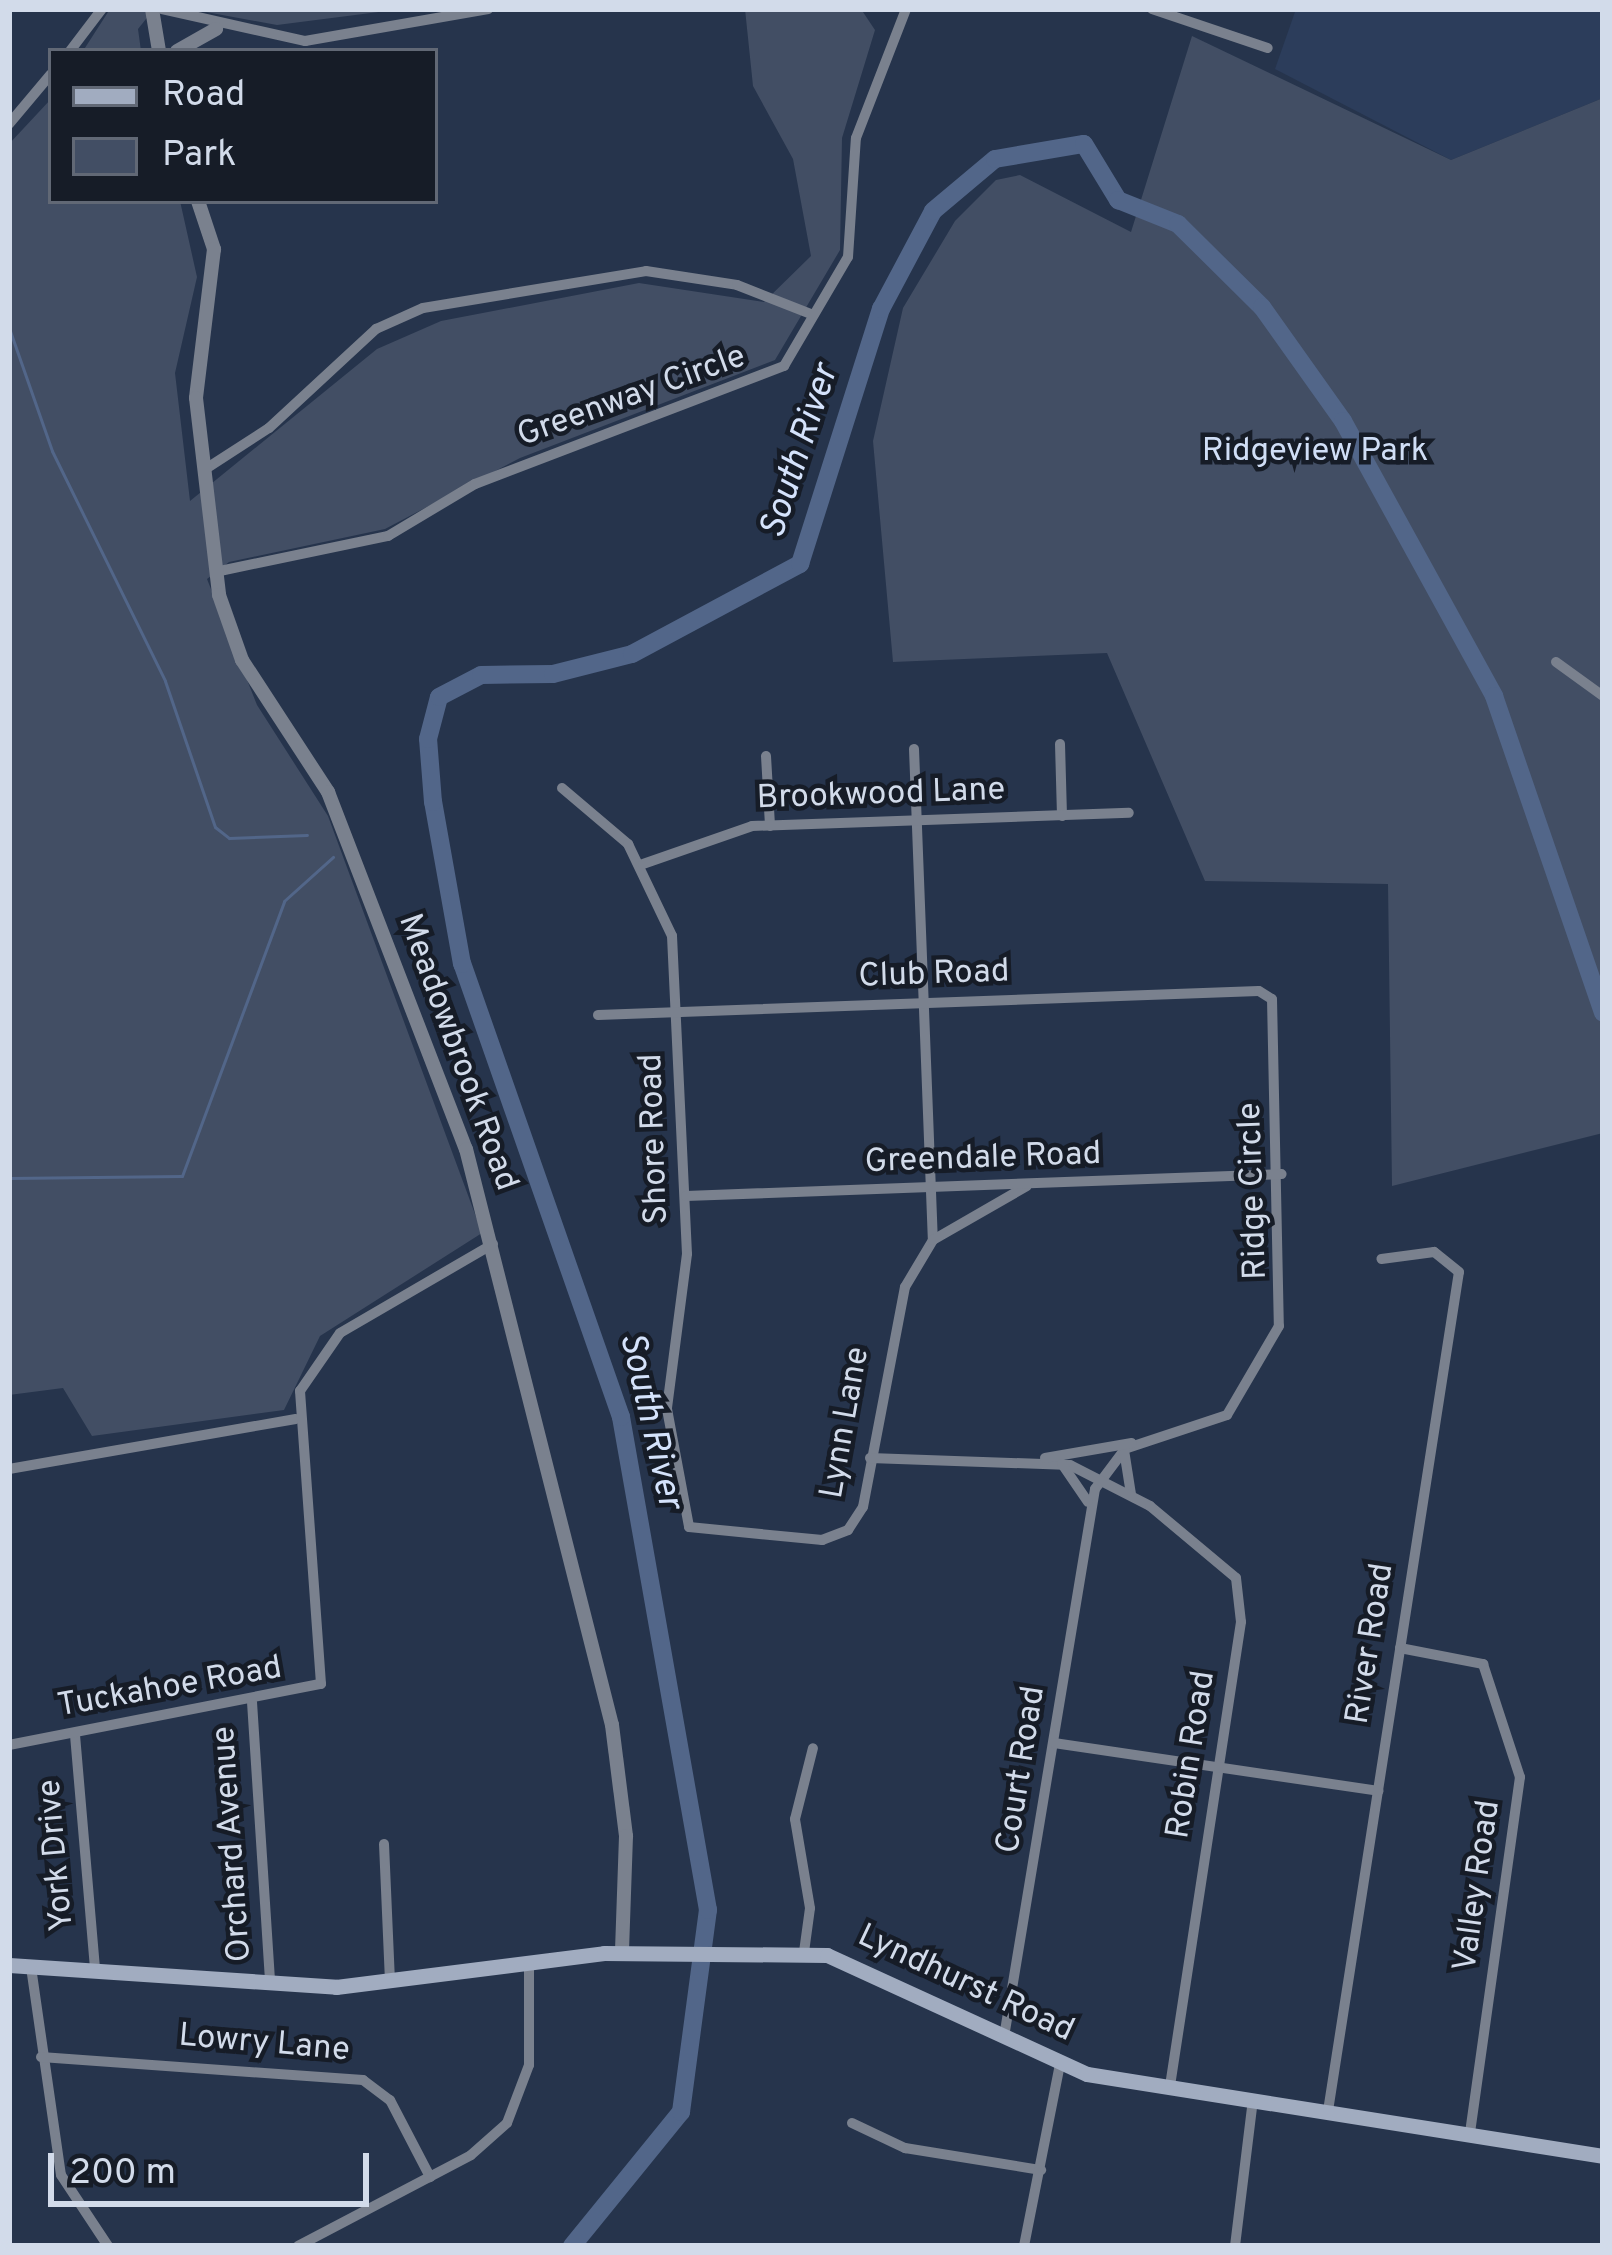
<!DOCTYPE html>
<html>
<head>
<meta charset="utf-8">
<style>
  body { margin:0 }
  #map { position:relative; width:1612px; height:2255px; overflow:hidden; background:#26344c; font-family:Overpass,sans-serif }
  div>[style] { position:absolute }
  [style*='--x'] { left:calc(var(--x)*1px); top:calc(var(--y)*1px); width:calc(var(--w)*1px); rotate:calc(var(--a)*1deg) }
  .built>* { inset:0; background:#2c3d5b }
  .green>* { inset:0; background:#424e64 }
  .stream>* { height:3px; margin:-1.5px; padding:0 1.5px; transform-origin:1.5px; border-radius:1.5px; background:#526689 }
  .river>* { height:18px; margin:-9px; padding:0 9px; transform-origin:9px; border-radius:9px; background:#526689 }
  .minor>* { height:10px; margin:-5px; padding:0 5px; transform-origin:5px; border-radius:5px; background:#7a818e }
  .tertiary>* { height:14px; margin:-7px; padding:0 7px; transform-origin:7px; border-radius:7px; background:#7a818e }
  .secondary>* { height:15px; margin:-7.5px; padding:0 7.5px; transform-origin:7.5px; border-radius:7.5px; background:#a1acc0 }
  span { translate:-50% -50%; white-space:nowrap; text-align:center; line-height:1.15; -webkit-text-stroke:9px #161c27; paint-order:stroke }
  .street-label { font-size:33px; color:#d2dbea }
  .park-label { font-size:33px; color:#d0def6 }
  .water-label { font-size:36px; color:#d5e3fc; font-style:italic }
  .frame { position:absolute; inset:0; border:12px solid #d2dbea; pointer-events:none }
  .legend { position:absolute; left:48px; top:48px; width:390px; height:156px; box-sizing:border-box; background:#161c27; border:3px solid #616875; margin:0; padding:15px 21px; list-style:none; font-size:36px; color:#d2dbea }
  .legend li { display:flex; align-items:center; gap:24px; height:60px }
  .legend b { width:60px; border:3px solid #616875 }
  .scale { position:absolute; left:48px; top:2153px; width:321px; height:54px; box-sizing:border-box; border:6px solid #d2dbea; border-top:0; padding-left:15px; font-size:36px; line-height:42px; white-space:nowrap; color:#d2dbea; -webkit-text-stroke:9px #161c27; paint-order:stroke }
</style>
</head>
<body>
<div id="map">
  <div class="built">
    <i style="clip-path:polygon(1296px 9px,1603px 9px,1603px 98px,1451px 160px,1275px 69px)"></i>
  </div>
  <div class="green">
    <i style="clip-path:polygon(110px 9px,154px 9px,138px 29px,141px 51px,83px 51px)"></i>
    <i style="clip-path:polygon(190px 9px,402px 9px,277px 25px)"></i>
    <i style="clip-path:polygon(745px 9px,861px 9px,875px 30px,842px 138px,840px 250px,775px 360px,520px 458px,385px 529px,229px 562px,207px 579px,257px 705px,328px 816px,482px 1233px,320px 1336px,284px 1410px,92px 1436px,63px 1388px,9px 1395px,9px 144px,51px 99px,51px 201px,180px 201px,197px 277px,175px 373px,190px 501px,377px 349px,441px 321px,639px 283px,764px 302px,811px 256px,793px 159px,753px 86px)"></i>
    <i style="clip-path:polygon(1192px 36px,1451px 160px,1603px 98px,1603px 1133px,1392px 1186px,1388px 884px,1205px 881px,1107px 653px,893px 662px,873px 441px,903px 308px,955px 221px,996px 180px,1020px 175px,1131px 232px)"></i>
  </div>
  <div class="stream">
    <i style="--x:9;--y:328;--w:130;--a:70.7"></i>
    <i style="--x:52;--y:451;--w:256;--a:63.8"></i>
    <i style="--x:165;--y:681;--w:154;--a:71.1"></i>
    <i style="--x:215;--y:827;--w:18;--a:38"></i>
    <i style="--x:229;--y:838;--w:78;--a:-2.2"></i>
    <i style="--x:9;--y:1178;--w:173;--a:-0.7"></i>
    <i style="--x:182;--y:1176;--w:293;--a:-69.6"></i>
    <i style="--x:284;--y:901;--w:66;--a:-41.9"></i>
  </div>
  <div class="river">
    <i style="--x:572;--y:2246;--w:173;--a:-50.9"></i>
    <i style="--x:681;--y:2112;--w:204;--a:-82.4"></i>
    <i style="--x:708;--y:1910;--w:501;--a:-100.01"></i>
    <i style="--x:621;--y:1417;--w:480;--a:-109.3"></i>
    <i style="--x:462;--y:964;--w:165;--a:-100.1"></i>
    <i style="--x:433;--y:802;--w:63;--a:-94.5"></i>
    <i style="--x:428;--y:739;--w:43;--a:-75.3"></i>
    <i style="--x:439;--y:697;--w:47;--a:-27.6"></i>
    <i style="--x:481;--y:675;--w:72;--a:-0.8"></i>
    <i style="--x:553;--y:674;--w:81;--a:-14.2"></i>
    <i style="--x:632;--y:654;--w:191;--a:-28.2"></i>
    <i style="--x:800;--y:564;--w:268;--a:-72.4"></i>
    <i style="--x:881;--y:309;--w:111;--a:-62"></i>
    <i style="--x:933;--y:211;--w:81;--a:-40"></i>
    <i style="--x:995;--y:159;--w:90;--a:-9.6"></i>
    <i style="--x:1084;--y:144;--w:66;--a:58.7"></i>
    <i style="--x:1118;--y:200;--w:65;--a:21.8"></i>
    <i style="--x:1178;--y:224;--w:118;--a:44.7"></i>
    <i style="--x:1262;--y:307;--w:140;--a:54.6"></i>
    <i style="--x:1343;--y:421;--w:314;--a:61.2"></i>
    <i style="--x:1494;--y:696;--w:335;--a:71"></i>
  </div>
  <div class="minor">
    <i style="--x:162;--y:9;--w:147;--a:12.6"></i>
    <i style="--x:305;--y:41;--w:186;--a:-9.9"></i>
    <i style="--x:1152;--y:9;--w:122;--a:18.6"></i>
    <i style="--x:70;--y:51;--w:53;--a:-52.7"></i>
    <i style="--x:9;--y:124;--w:65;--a:-50"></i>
    <i style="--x:204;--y:470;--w:77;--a:-32.9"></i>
    <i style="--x:269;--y:428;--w:146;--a:-42.8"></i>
    <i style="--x:376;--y:329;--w:51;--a:-24.1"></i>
    <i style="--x:423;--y:308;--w:226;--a:-9.4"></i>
    <i style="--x:646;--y:271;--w:92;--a:8.7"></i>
    <i style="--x:737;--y:285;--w:79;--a:21.4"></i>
    <i style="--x:215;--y:572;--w:177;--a:-11.8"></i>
    <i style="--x:388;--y:536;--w:101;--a:-30.9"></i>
    <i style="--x:475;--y:484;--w:331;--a:-20.9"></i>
    <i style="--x:784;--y:366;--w:126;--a:-59.6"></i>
    <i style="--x:848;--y:257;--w:119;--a:-86.2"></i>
    <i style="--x:856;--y:138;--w:138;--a:-68.8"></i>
    <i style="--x:1556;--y:662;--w:58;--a:35.9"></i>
    <i style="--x:1060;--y:744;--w:72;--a:88.4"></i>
    <i style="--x:914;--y:749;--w:491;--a:87.8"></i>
    <i style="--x:766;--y:756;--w:70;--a:86.7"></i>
    <i style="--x:562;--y:788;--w:87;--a:40.3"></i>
    <i style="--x:628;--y:844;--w:102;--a:64.4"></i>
    <i style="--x:672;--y:936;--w:318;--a:87.3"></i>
    <i style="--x:687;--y:1254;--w:156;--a:97.4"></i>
    <i style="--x:667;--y:1409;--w:120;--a:79.4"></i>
    <i style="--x:689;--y:1527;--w:134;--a:5.6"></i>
    <i style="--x:822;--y:1540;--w:28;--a:-21"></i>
    <i style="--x:848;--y:1530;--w:27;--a:-57"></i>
    <i style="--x:863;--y:1507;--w:224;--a:-79.2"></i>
    <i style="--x:905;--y:1287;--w:55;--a:-59.2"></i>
    <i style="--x:933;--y:1240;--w:108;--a:-29.9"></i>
    <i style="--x:643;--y:864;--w:115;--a:-19.2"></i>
    <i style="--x:752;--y:826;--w:377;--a:-2"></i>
    <i style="--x:598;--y:1015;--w:661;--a:-2.08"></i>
    <i style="--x:1259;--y:991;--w:15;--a:32"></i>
    <i style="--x:1272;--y:999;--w:327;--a:88.8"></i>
    <i style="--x:1279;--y:1326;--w:103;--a:120.3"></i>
    <i style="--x:1227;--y:1415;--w:108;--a:161.6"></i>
    <i style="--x:1125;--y:1449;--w:50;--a:126.9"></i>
    <i style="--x:1095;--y:1489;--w:556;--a:99.43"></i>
    <i style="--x:686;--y:1196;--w:596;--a:-2.11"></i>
    <i style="--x:1124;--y:1450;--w:45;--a:81"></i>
    <i style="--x:870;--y:1458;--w:200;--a:2"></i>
    <i style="--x:1070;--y:1465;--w:90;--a:27.1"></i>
    <i style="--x:1150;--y:1506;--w:112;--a:39.9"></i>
    <i style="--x:1236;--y:1578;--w:44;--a:83.5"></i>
    <i style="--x:1241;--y:1622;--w:471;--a:98.7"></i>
    <i style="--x:1045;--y:1458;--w:88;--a:-9.8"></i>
    <i style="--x:1062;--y:1464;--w:46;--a:55.6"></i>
    <i style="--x:9;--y:1469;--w:291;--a:-9.9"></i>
    <i style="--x:1400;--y:1648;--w:85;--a:10.9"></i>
    <i style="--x:1483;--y:1664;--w:119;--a:71.9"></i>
    <i style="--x:1520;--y:1777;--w:360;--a:98"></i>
    <i style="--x:252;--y:1702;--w:282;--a:86.3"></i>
    <i style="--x:75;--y:1735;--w:236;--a:85.1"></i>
    <i style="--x:1054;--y:1743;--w:328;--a:8.4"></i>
    <i style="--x:9;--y:1745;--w:318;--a:-11.1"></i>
    <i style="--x:321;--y:1684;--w:294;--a:-94.1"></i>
    <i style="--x:300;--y:1391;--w:70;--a:-55.4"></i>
    <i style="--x:340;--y:1333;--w:177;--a:-30.2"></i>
    <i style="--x:384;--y:1844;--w:139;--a:87.5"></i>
    <i style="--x:804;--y:1952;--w:44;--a:-82.2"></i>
    <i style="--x:810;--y:1908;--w:90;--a:-99.6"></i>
    <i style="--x:795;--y:1819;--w:73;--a:-75.8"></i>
    <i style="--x:31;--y:1967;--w:210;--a:81.8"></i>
    <i style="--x:61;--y:2175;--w:85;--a:56.5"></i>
    <i style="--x:41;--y:2057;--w:323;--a:4.1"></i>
    <i style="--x:363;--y:2080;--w:34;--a:37"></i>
    <i style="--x:390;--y:2100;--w:87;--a:62.5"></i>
    <i style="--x:1328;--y:2111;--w:849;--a:-81.13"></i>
    <i style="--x:1459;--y:1272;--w:32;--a:-141"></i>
    <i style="--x:1434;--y:1252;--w:53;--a:172.5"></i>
    <i style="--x:852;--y:2123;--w:59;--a:25.3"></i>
    <i style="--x:905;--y:2148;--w:138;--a:9.2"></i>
    <i style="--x:298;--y:2246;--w:195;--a:-27.7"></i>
    <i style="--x:471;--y:2155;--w:48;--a:-41.6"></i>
    <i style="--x:507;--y:2123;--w:62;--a:-69.2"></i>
    <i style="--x:529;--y:2065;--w:102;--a:-90"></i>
    <i style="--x:1024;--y:2246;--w:185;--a:-78.8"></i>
    <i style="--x:1235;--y:2246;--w:147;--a:-83"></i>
  </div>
  <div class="tertiary">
    <i style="--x:152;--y:9;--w:43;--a:80.5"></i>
    <i style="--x:177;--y:51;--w:45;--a:-29.4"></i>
    <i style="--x:198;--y:201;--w:51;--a:71.6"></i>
    <i style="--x:214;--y:249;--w:150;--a:96.9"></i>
    <i style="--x:196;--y:398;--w:198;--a:83.3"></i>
    <i style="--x:219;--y:595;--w:69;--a:70.5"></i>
    <i style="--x:242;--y:660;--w:158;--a:56.9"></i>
    <i style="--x:328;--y:792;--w:383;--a:68.9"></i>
    <i style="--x:466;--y:1149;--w:594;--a:75.78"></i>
    <i style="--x:612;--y:1725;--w:112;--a:82.8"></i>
    <i style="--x:626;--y:1836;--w:116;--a:92"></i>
  </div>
  <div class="secondary">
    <i style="--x:9;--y:1965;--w:328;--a:3.8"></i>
    <i style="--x:336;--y:1987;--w:270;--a:-7.2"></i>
    <i style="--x:604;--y:1953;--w:223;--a:0.5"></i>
    <i style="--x:827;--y:1955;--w:286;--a:24.6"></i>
    <i style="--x:1087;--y:2074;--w:522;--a:9.03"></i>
  </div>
  <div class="street-label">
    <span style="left:632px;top:398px;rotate:-20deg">Greenway Circle</span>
    <span style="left:881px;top:796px;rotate:-2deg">Brookwood Lane</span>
    <span style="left:934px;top:976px;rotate:-2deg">Club Road</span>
    <span style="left:456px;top:1053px;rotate:70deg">Meadowbrook Road</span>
    <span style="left:656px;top:1139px;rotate:-92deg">Shore Road</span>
    <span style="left:983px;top:1160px;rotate:-2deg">Greendale Road</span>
    <span style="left:1255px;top:1191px;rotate:-92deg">Ridge Circle</span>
    <span style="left:847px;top:1423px;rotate:-80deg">Lynn Lane</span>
    <span style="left:1372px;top:1644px;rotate:-81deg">River Road</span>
    <span style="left:170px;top:1689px;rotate:-10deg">Tuckahoe Road</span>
    <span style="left:1193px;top:1755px;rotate:-81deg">Robin Road</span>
    <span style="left:1023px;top:1770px;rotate:-81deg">Court Road</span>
    <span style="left:234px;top:1844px;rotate:-94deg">Orchard Avenue</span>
    <span style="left:58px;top:1855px;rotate:-95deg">York Drive</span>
    <span style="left:1479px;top:1886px;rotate:-82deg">Valley Road</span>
    <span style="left:965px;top:1985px;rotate:25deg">Lyndhurst Road</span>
    <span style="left:264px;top:2045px;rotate:5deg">Lowry Lane</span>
  </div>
  <div class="park-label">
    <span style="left:1315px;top:453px">Ridgeview Park</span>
  </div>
  <div class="water-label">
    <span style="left:801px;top:452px;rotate:-72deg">South River</span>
    <span style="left:649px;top:1421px;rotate:77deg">South River</span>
  </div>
  <div class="frame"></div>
  <ul class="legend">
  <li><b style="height:15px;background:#a1acc0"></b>Road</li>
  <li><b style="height:33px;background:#424e64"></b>Park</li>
  </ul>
  <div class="scale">200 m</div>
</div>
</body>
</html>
